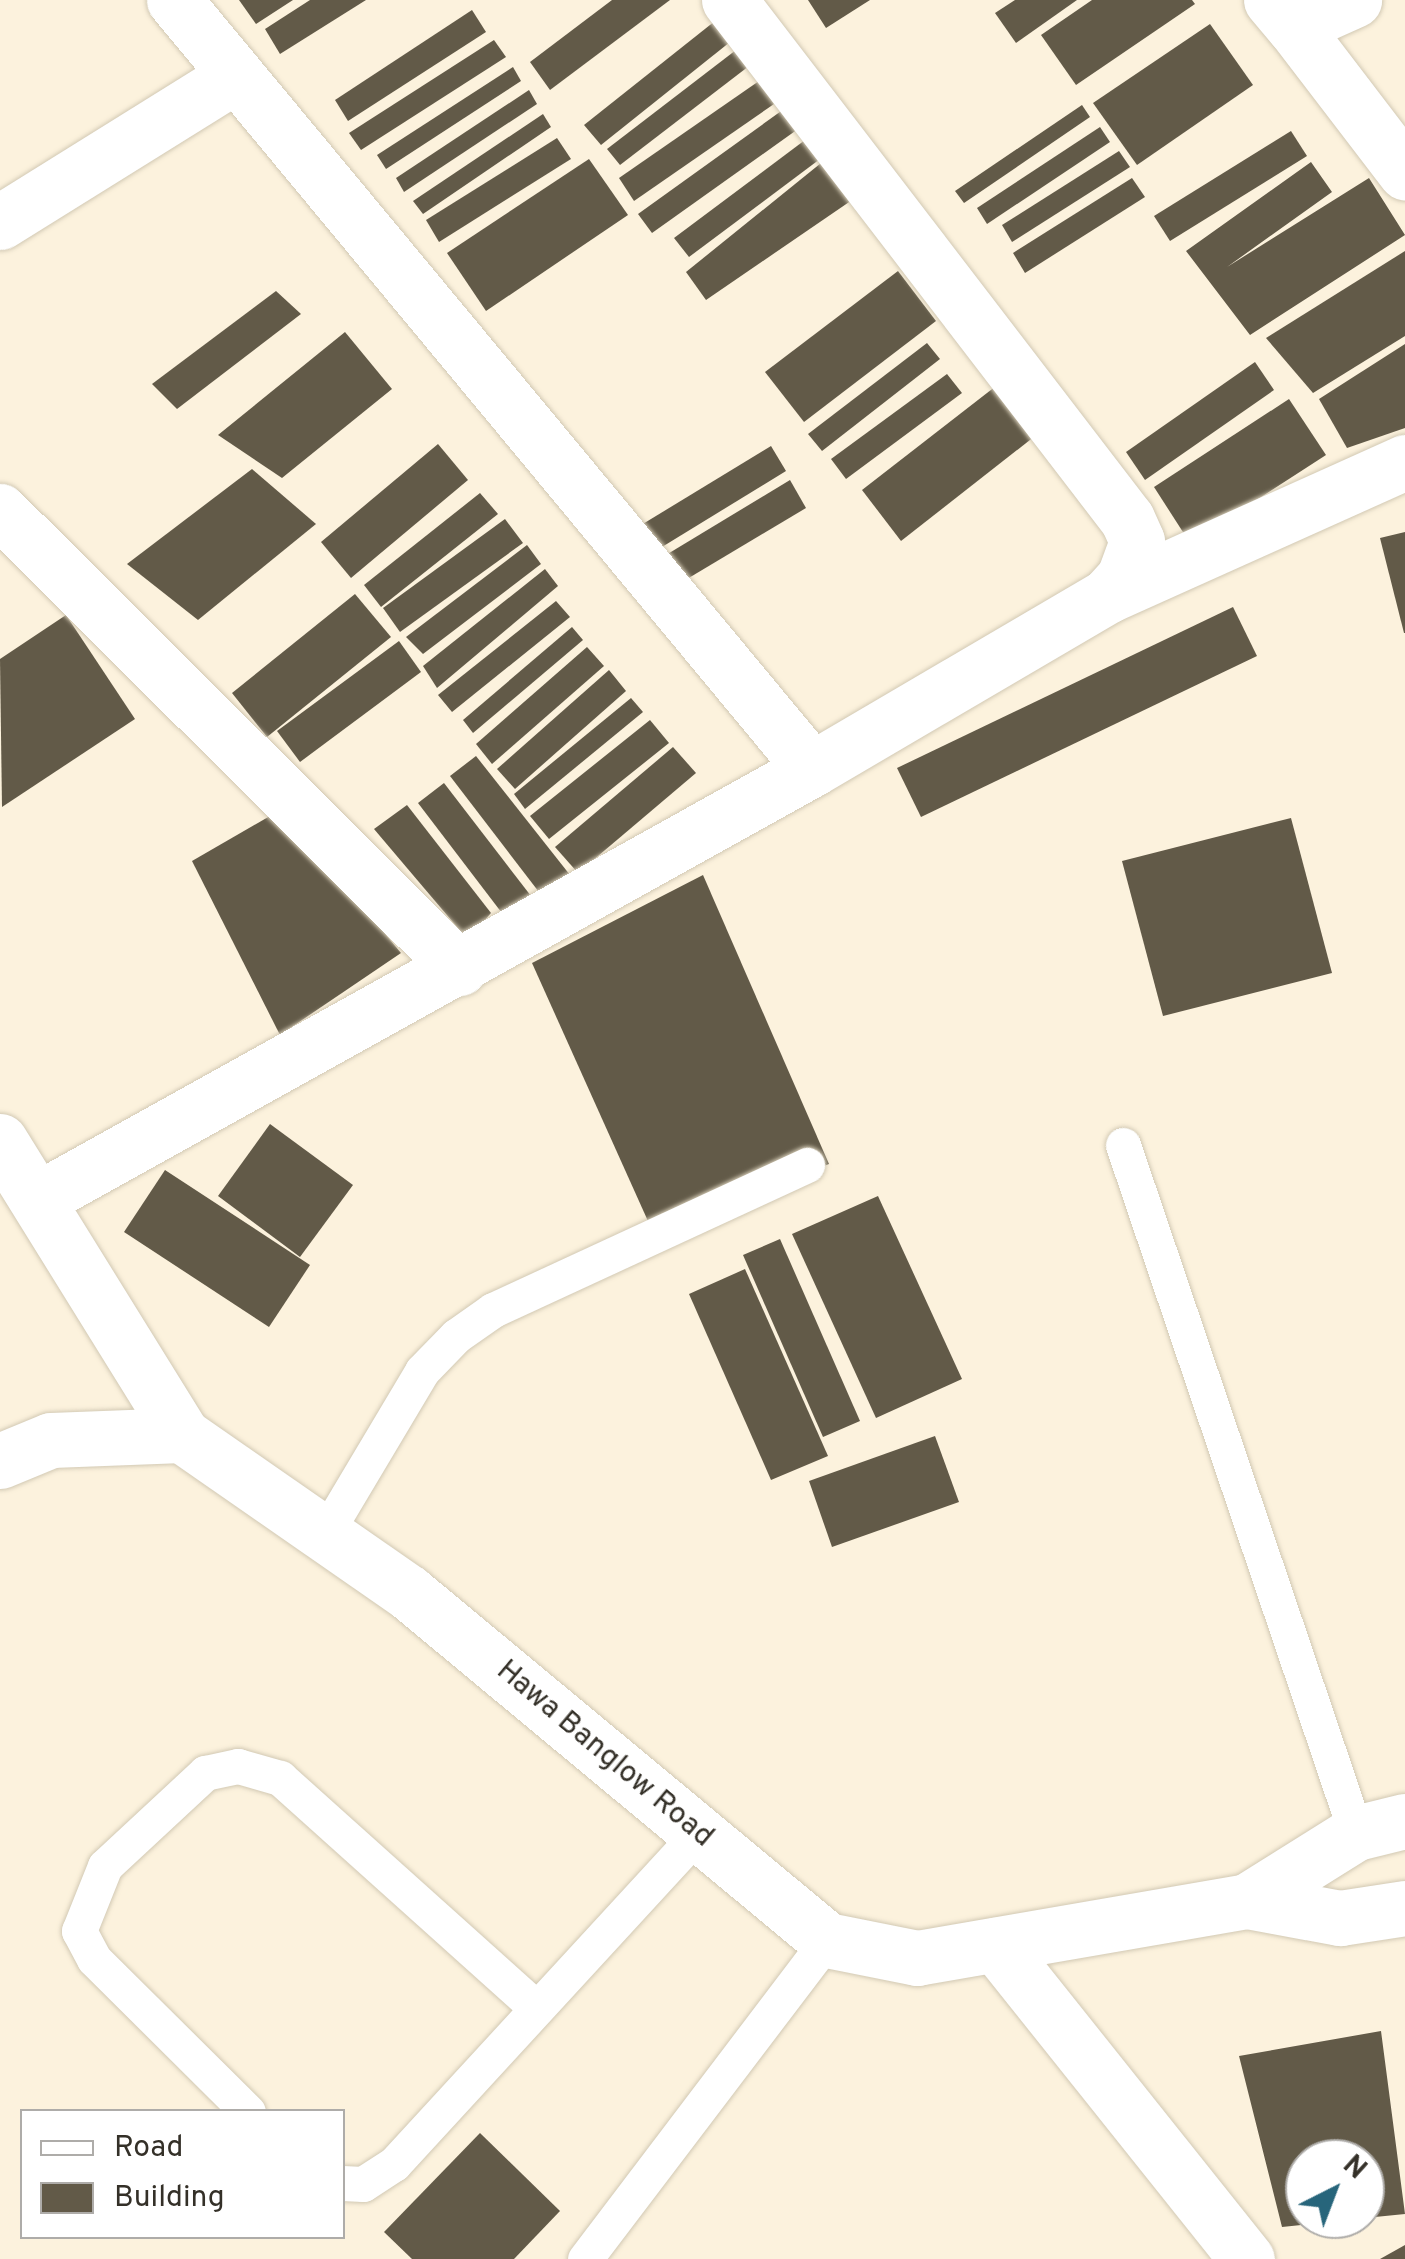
<!DOCTYPE html>
<html>
<head>
<meta charset="utf-8">
<style>
  body { margin:0 }
  #map { position:relative; width:1405px; height:2259px; overflow:hidden; background:#fcf2dd; font-family:Overpass,sans-serif }
  div>[style] { position:absolute }
  [style*='--x'] { left:calc(var(--x)*1px); top:calc(var(--y)*1px); width:calc(var(--w)*1px); rotate:calc(var(--a)*1deg) }
  .building>* { inset:0; background:#625a48 }
  .roads { filter:drop-shadow(0 0 2px #d2c9b4) drop-shadow(0 0 2px #d2c9b4) }
  .service>* { height:35px; margin:-17.5px; padding:0 17.5px; transform-origin:17.5px; border-radius:17.5px; background:#fff }
  .minor>* { height:55px; margin:-27.5px; padding:0 27.5px; transform-origin:27.5px; border-radius:27.5px; background:#fff }
  .tertiary>* { height:55px; margin:-27.5px; padding:0 27.5px; transform-origin:27.5px; border-radius:27.5px; background:#fff }
  span { translate:-50% -50%; white-space:nowrap; text-align:center; line-height:1.15; -webkit-text-stroke:10px #fff; paint-order:stroke }
  .street-label { font-size:30px; color:#343028 }
  .legend { position:absolute; left:20px; top:2109px; width:325px; height:130px; box-sizing:border-box; background:#fff; border:2px solid #aeaca9; margin:0; padding:12px 18px; list-style:none; font-size:30px; color:#343028 }
  .legend li { display:flex; align-items:center; gap:20px; height:50px }
  .legend b { width:50px; border:2px solid #aeaca9 }
  .north { position:absolute; left:1285px; top:2139px; width:100px; height:100px; box-sizing:border-box; background:#fff; border:2px solid #aeaca9; border-radius:50%; rotate:42deg; font-size:28px; font-weight:700; line-height:40px; text-align:center; color:#343028 }
  .north::after { content:''; display:block; margin:auto; width:35px; height:45px; background:#27657b; clip-path:polygon(50% 0,100% 100%,50% 72%,0 100%) }
</style>
</head>
<body>
<div id="map">
  <div class="building">
    <i style="clip-path:polygon(239px 0,293px 0,256px 24px)"></i>
    <i style="clip-path:polygon(310px 0,366px 0,280px 54px,265px 29px)"></i>
    <i style="clip-path:polygon(612px 0,670px 0,550px 90px,530px 62px)"></i>
    <i style="clip-path:polygon(808px 0,870px 0,826px 28px)"></i>
    <i style="clip-path:polygon(1015px 0,1077px 0,1016px 43px,995px 13px)"></i>
    <i style="clip-path:polygon(1092px 0,1192px 0,1195px 4px,1076px 85px,1041px 35px)"></i>
    <i style="clip-path:polygon(472px 10px,486px 32px,348px 121px,335px 100px)"></i>
    <i style="clip-path:polygon(715px 21px,730px 42px,601px 145px,584px 125px)"></i>
    <i style="clip-path:polygon(1210px 24px,1253px 85px,1137px 165px,1093px 103px)"></i>
    <i style="clip-path:polygon(494px 40px,506px 57px,361px 150px,349px 133px)"></i>
    <i style="clip-path:polygon(736px 50px,749px 66px,620px 165px,607px 149px)"></i>
    <i style="clip-path:polygon(513px 67px,521px 81px,386px 169px,377px 155px)"></i>
    <i style="clip-path:polygon(759px 81px,774px 104px,634px 201px,619px 178px)"></i>
    <i style="clip-path:polygon(529px 90px,537px 104px,404px 192px,396px 178px)"></i>
    <i style="clip-path:polygon(1082px 105px,1090px 117px,964px 203px,955px 191px)"></i>
    <i style="clip-path:polygon(784px 109px,798px 129px,652px 233px,638px 214px)"></i>
    <i style="clip-path:polygon(543px 114px,551px 127px,423px 214px,413px 201px)"></i>
    <i style="clip-path:polygon(1100px 127px,1110px 142px,987px 224px,977px 208px)"></i>
    <i style="clip-path:polygon(1291px 131px,1307px 156px,1170px 241px,1154px 216px)"></i>
    <i style="clip-path:polygon(809px 137px,824px 156px,689px 257px,674px 238px)"></i>
    <i style="clip-path:polygon(557px 138px,571px 159px,439px 242px,426px 220px)"></i>
    <i style="clip-path:polygon(1119px 151px,1130px 167px,1012px 242px,1002px 225px)"></i>
    <i style="clip-path:polygon(589px 159px,628px 215px,486px 311px,447px 253px)"></i>
    <i style="clip-path:polygon(826px 159px,855px 198px,706px 300px,686px 272px)"></i>
    <i style="clip-path:polygon(1311px 162px,1332px 192px,1227px 267px,1369px 178px,1405px 235px,1250px 335px,1186px 251px)"></i>
    <i style="clip-path:polygon(1132px 178px,1145px 197px,1025px 273px,1013px 253px)"></i>
    <i style="clip-path:polygon(1405px 251px,1405px 336px,1313px 393px,1266px 338px)"></i>
    <i style="clip-path:polygon(898px 271px,936px 321px,804px 422px,765px 372px)"></i>
    <i style="clip-path:polygon(276px 291px,301px 314px,177px 409px,152px 384px)"></i>
    <i style="clip-path:polygon(345px 332px,392px 389px,282px 478px,218px 435px)"></i>
    <i style="clip-path:polygon(927px 343px,940px 359px,822px 451px,808px 434px)"></i>
    <i style="clip-path:polygon(1405px 344px,1405px 428px,1347px 448px,1319px 399px)"></i>
    <i style="clip-path:polygon(1255px 362px,1274px 390px,1145px 480px,1126px 452px)"></i>
    <i style="clip-path:polygon(947px 374px,962px 393px,846px 479px,831px 459px)"></i>
    <i style="clip-path:polygon(996px 386px,1035px 436px,901px 541px,862px 490px)"></i>
    <i style="clip-path:polygon(1289px 399px,1326px 455px,1190px 543px,1154px 487px)"></i>
    <i style="clip-path:polygon(438px 444px,468px 480px,351px 578px,321px 542px)"></i>
    <i style="clip-path:polygon(771px 446px,786px 471px,644px 558px,628px 533px)"></i>
    <i style="clip-path:polygon(252px 469px,316px 524px,198px 620px,127px 564px)"></i>
    <i style="clip-path:polygon(790px 480px,806px 508px,677px 585px,661px 558px)"></i>
    <i style="clip-path:polygon(480px 493px,498px 514px,381px 607px,364px 585px)"></i>
    <i style="clip-path:polygon(505px 519px,523px 543px,400px 632px,383px 608px)"></i>
    <i style="clip-path:polygon(1405px 532px,1405px 633px,1404px 633px,1380px 538px)"></i>
    <i style="clip-path:polygon(527px 545px,541px 564px,423px 654px,406px 637px)"></i>
    <i style="clip-path:polygon(545px 569px,558px 586px,437px 688px,423px 666px)"></i>
    <i style="clip-path:polygon(355px 594px,391px 637px,267px 737px,232px 693px)"></i>
    <i style="clip-path:polygon(556px 601px,570px 617px,452px 712px,438px 695px)"></i>
    <i style="clip-path:polygon(1233px 607px,1257px 656px,921px 817px,897px 768px)"></i>
    <i style="clip-path:polygon(66px 615px,135px 719px,2px 807px,0 659px)"></i>
    <i style="clip-path:polygon(572px 627px,583px 640px,473px 733px,463px 720px)"></i>
    <i style="clip-path:polygon(399px 641px,421px 672px,300px 762px,277px 731px)"></i>
    <i style="clip-path:polygon(587px 647px,604px 666px,492px 764px,476px 744px)"></i>
    <i style="clip-path:polygon(609px 670px,626px 691px,515px 789px,497px 769px)"></i>
    <i style="clip-path:polygon(631px 698px,643px 712px,525px 809px,514px 794px)"></i>
    <i style="clip-path:polygon(650px 720px,669px 743px,549px 839px,530px 816px)"></i>
    <i style="clip-path:polygon(673px 747px,696px 773px,578px 873px,555px 847px)"></i>
    <i style="clip-path:polygon(476px 756px,570px 875px,542px 896px,450px 776px)"></i>
    <i style="clip-path:polygon(444px 783px,531px 896px,508px 921px,418px 803px)"></i>
    <i style="clip-path:polygon(407px 805px,491px 913px,468px 940px,374px 829px)"></i>
    <i style="clip-path:polygon(282px 809px,401px 953px,280px 1035px,192px 861px)"></i>
    <i style="clip-path:polygon(1291px 818px,1332px 973px,1163px 1016px,1122px 861px)"></i>
    <i style="clip-path:polygon(703px 875px,829px 1164px,652px 1230px,532px 963px)"></i>
    <i style="clip-path:polygon(270px 1124px,353px 1185px,300px 1257px,218px 1196px)"></i>
    <i style="clip-path:polygon(165px 1170px,310px 1265px,269px 1327px,124px 1232px)"></i>
    <i style="clip-path:polygon(878px 1196px,962px 1379px,876px 1418px,792px 1234px)"></i>
    <i style="clip-path:polygon(780px 1239px,860px 1421px,823px 1437px,743px 1255px)"></i>
    <i style="clip-path:polygon(745px 1269px,828px 1456px,771px 1480px,689px 1294px)"></i>
    <i style="clip-path:polygon(935px 1436px,959px 1502px,832px 1547px,809px 1481px)"></i>
    <i style="clip-path:polygon(1381px 2031px,1405px 2214px,1365px 2218px,1365px 2159px,1305px 2159px,1305px 2219px,1330px 2222px,1282px 2227px,1239px 2056px)"></i>
    <i style="clip-path:polygon(480px 2133px,560px 2211px,514px 2259px,412px 2259px,384px 2232px)"></i>
    <i style="clip-path:polygon(1405px 2245px,1405px 2259px,1380px 2259px)"></i>
  </div>
  <div class="roads">
    <div class="service">
      <i style="--x:1123;--y:1145;--w:726;--a:71.29"></i>
      <i style="--x:325;--y:1534;--w:190;--a:-59.2"></i>
      <i style="--x:422;--y:1371;--w:49;--a:-45.8"></i>
      <i style="--x:456;--y:1336;--w:45;--a:-35.1"></i>
      <i style="--x:493;--y:1310;--w:346;--a:-24.8"></i>
      <i style="--x:248;--y:2112;--w:217;--a:-135.2"></i>
      <i style="--x:94;--y:1959;--w:32;--a:-118"></i>
      <i style="--x:79;--y:1931;--w:70;--a:-68.2"></i>
      <i style="--x:105;--y:1866;--w:137;--a:-42.9"></i>
      <i style="--x:205;--y:1773;--w:34;--a:-12"></i>
      <i style="--x:238;--y:1766;--w:44;--a:15.9"></i>
      <i style="--x:280;--y:1778;--w:344;--a:41.9"></i>
      <i style="--x:342;--y:2183;--w:21;--a:3"></i>
      <i style="--x:363;--y:2184;--w:37;--a:-33"></i>
      <i style="--x:394;--y:2164;--w:449;--a:-47.4"></i>
      <i style="--x:585;--y:2259;--w:400;--a:-52.8"></i>
    </div>
    <div class="minor">
      <i style="--x:174;--y:0;--w:999;--a:50.32"></i>
      <i style="--x:1271;--y:0;--w:35;--a:50"></i>
      <i style="--x:1294;--y:27;--w:66;--a:-24.2"></i>
      <i style="--x:1294;--y:27;--w:183;--a:52.6"></i>
      <i style="--x:0;--y:222;--w:277;--a:-31.9"></i>
      <i style="--x:0;--y:511;--w:648;--a:44.87"></i>
      <i style="--x:1107;--y:596;--w:327;--a:-24.2"></i>
      <i style="--x:0;--y:1141;--w:346;--a:58.2"></i>
      <i style="--x:40;--y:1198;--w:883;--a:-29.06"></i>
      <i style="--x:812;--y:769;--w:342;--a:-30.4"></i>
      <i style="--x:1107;--y:596;--w:25;--a:-48"></i>
      <i style="--x:1124;--y:577;--w:38;--a:-70"></i>
      <i style="--x:1137;--y:541;--w:24;--a:-114"></i>
      <i style="--x:1127;--y:519;--w:654;--a:-127.48"></i>
      <i style="--x:996;--y:1945;--w:402;--a:51.4"></i>
    </div>
    <div class="tertiary">
      <i style="--x:0;--y:1461;--w:55;--a:-22.4"></i>
      <i style="--x:51;--y:1440;--w:131;--a:-2.2"></i>
      <i style="--x:182;--y:1435;--w:275;--a:34.8"></i>
      <i style="--x:408;--y:1592;--w:545;--a:39.71"></i>
      <i style="--x:827;--y:1940;--w:92;--a:11.3"></i>
      <i style="--x:917;--y:1958;--w:335;--a:-9.8"></i>
      <i style="--x:1247;--y:1901;--w:95;--a:10.4"></i>
      <i style="--x:1340;--y:1918;--w:66;--a:-8.7"></i>
      <i style="--x:1247;--y:1901;--w:128;--a:-32"></i>
      <i style="--x:1356;--y:1833;--w:50;--a:-13.8"></i>
    </div>
  </div>
  <div class="street-label">
    <span style="left:604px;top:1755px;rotate:40deg">Hawa Banglow Road</span>
  </div>
  <ul class="legend">
  <li><b style="height:12px;background:#fff"></b>Road</li>
  <li><b style="height:28px;background:#625a48"></b>Building</li>
  </ul>
  <div class="north">N</div>
</div>
</body>
</html>
